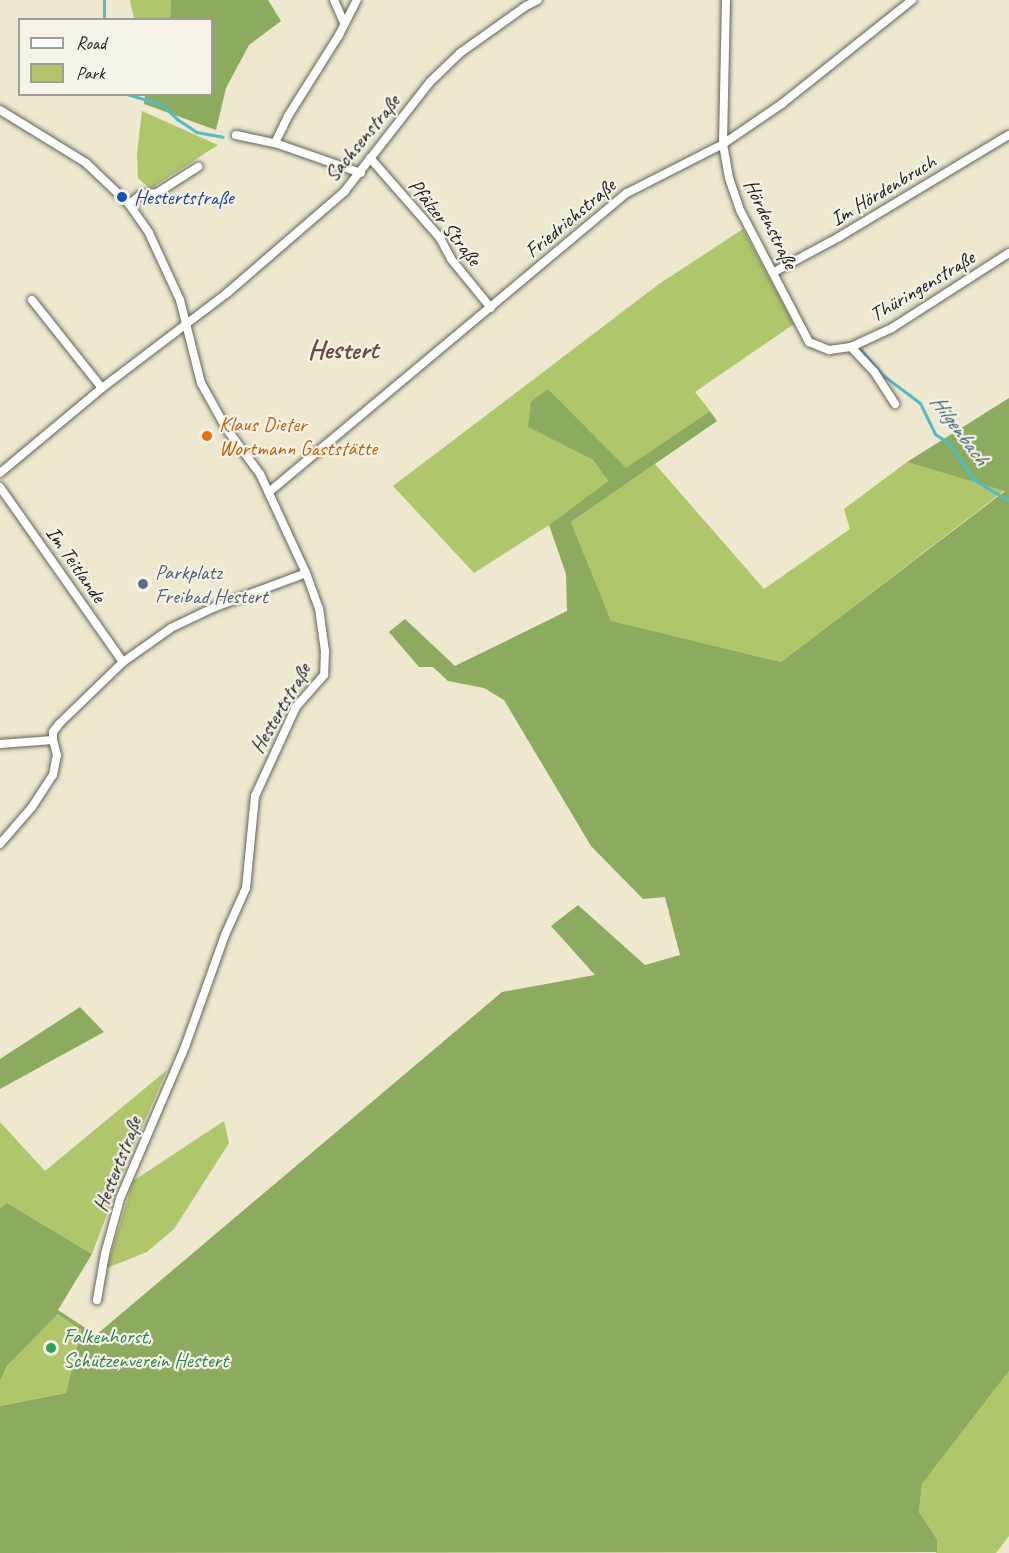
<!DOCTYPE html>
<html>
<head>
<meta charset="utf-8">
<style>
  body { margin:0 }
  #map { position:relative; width:1009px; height:1553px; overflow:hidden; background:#ede8ce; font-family:Caveat,sans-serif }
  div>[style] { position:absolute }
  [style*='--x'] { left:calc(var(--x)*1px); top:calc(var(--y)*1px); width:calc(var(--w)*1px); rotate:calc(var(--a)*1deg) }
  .green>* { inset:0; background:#b0c66b }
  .forest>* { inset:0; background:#8cab5f }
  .stream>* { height:3px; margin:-1.5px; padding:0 1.5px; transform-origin:1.5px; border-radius:1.5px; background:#50bccb }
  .roads { filter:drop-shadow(0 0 2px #65635a) drop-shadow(0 0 2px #65635a) }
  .minor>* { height:8px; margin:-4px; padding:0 4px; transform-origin:4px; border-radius:4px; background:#fff }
  .dots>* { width:16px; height:16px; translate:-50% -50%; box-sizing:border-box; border:3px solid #f7f3e8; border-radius:50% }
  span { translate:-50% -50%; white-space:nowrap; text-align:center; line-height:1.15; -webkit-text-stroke:4.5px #f7f3e8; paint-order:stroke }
  .street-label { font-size:21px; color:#1c1c1c }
  .transit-label { font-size:21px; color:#164399 }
  .left { translate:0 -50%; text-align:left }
  .food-label { font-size:21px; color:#c56008 }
  .service-label { font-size:21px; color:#4e5e75 }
  .leisure-label { font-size:21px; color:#27864d }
  .water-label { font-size:22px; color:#315c62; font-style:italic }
  .district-label { font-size:27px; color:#674c3f; font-weight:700 }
  .legend { position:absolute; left:18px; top:18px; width:195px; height:78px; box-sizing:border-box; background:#f7f3e8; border:2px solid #9f9d96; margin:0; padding:8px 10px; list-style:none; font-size:18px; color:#1c1c1c }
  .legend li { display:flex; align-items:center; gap:12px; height:30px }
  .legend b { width:30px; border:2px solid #9f9d96 }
</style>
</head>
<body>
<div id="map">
  <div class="green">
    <i style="clip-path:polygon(130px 0,171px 0,170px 19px,134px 19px)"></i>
    <i style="clip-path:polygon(142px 111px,218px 145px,150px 189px,138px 178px,137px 154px)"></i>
    <i style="clip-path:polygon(743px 229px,794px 324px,695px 392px,710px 411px,626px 469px,548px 389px,528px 427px,593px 460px,608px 481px,549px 525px,474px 573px,393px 486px,659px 284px)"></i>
    <i style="clip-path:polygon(907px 462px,1005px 490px,781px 662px,611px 622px,571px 522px,655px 464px,764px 589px,850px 529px,844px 509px)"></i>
    <i style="clip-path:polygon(167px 1070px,129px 1156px,92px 1254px,7px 1203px,0 1208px,0 1122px,45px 1171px)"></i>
    <i style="clip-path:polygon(224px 1121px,229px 1143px,174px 1229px,147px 1252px,107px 1268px,133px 1181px)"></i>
    <i style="clip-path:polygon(58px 1314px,81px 1329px,66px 1393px,0 1406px,0 1381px,7px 1366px)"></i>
    <i style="clip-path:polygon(1009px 1371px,1009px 1536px,996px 1553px,936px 1553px,937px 1539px,919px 1512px,922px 1484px)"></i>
  </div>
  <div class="forest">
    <i style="clip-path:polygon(171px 0,268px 0,281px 21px,249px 45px,226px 88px,216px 130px,144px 104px,145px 95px,212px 94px,212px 20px,170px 19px)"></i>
    <i style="clip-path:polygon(548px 389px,626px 468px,710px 411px,717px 421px,571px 522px,611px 621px,781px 662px,1005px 491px,907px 462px,1009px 398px,1009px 1371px,922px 1484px,919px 1512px,937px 1539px,937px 1552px,0 1553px,0 1406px,66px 1393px,81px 1330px,58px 1314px,7px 1366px,0 1381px,0 1208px,7px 1203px,92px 1254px,58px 1310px,96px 1335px,502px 992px,595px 975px,551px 926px,578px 905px,645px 965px,680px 955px,665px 897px,643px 899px,591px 846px,504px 700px,484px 688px,448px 681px,433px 667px,419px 667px,389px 632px,405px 619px,455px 666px,567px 611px,566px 574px,549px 525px,608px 481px,593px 460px,528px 427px,531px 402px)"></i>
    <i style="clip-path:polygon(80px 1007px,104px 1032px,0 1089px,0 1059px)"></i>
  </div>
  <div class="stream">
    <i style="--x:104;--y:0;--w:20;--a:90"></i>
    <i style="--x:127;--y:94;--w:37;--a:17"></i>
    <i style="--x:162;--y:105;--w:21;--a:43"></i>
    <i style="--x:177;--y:119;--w:23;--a:34"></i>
    <i style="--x:196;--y:132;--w:27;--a:10"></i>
    <i style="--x:861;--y:350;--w:35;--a:49"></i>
    <i style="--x:884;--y:376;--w:45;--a:36.9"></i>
    <i style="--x:920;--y:403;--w:34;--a:64"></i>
    <i style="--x:935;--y:434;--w:17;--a:33"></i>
    <i style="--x:949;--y:443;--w:43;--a:56.3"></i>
    <i style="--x:973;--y:479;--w:42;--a:31.4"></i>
  </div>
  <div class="roads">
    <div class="minor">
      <i style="--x:334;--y:0;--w:24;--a:66"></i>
      <i style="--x:726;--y:0;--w:144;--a:91.2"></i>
      <i style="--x:723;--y:144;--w:35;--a:80"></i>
      <i style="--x:729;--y:178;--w:36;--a:71"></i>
      <i style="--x:741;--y:212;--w:147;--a:62.4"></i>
      <i style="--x:809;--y:342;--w:22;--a:22"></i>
      <i style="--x:829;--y:350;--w:22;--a:-8"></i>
      <i style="--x:851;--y:347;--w:45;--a:-24.9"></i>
      <i style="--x:892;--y:328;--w:139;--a:-32.7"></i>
      <i style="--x:0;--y:110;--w:101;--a:31.6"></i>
      <i style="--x:86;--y:163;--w:59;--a:43.6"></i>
      <i style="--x:129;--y:204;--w:35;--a:55"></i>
      <i style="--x:149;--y:233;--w:74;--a:65.2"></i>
      <i style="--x:180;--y:300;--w:86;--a:75.8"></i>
      <i style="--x:201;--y:383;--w:51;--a:60.9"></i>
      <i style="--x:226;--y:428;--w:57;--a:53.5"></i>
      <i style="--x:260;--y:474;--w:109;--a:65.1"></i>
      <i style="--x:306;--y:573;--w:37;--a:70"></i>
      <i style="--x:319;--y:608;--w:43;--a:82.1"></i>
      <i style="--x:325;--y:651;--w:24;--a:92"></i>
      <i style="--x:324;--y:675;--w:43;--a:131.2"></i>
      <i style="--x:296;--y:707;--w:98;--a:114.7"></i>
      <i style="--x:255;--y:796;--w:92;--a:95.6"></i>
      <i style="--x:246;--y:888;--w:51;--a:114.1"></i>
      <i style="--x:225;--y:935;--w:119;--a:109.7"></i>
      <i style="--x:185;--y:1047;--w:165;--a:113.2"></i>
      <i style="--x:120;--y:1199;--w:57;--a:105.3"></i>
      <i style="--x:105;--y:1254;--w:47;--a:99.9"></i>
      <i style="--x:236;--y:135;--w:40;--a:12"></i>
      <i style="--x:275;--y:143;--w:91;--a:19.2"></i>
      <i style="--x:275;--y:143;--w:30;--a:-64"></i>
      <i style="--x:288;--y:116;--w:96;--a:-57.8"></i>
      <i style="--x:339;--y:35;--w:39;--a:-63"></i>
      <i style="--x:370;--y:158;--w:106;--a:48.8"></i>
      <i style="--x:440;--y:238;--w:24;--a:62"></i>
      <i style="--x:451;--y:259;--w:63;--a:50.8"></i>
      <i style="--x:129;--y:204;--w:15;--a:-37"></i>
      <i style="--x:141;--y:195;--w:16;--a:-7"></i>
      <i style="--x:157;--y:193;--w:49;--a:-32.4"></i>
      <i style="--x:774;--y:272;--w:74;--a:-28.3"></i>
      <i style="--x:839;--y:237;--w:198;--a:-31"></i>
      <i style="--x:32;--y:300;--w:112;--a:51.5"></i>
      <i style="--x:851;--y:347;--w:35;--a:47"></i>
      <i style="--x:875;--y:373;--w:37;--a:57"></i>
      <i style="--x:0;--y:473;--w:133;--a:-39.8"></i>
      <i style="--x:102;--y:388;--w:157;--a:-37.2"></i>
      <i style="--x:227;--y:293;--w:155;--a:-40.8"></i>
      <i style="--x:344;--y:192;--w:140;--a:-52"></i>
      <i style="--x:430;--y:82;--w:42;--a:-44"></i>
      <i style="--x:460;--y:53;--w:81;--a:-35.5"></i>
      <i style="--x:526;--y:6;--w:13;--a:-27"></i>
      <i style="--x:0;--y:487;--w:214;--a:54.9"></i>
      <i style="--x:269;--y:492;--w:466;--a:-39.9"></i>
      <i style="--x:627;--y:193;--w:108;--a:-27"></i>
      <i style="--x:723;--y:144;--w:73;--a:-34.3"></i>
      <i style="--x:783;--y:103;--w:165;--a:-38.6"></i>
      <i style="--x:0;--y:744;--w:53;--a:-4.3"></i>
      <i style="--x:53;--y:740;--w:8;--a:-90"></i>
      <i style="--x:53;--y:732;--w:10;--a:-53"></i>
      <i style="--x:59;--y:724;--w:89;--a:-44.1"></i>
      <i style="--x:123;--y:662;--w:59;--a:-35.3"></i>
      <i style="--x:171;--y:628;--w:49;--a:-25.5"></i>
      <i style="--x:215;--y:607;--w:97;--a:-20.5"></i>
      <i style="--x:0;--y:844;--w:49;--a:-49.1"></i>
      <i style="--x:32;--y:807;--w:38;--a:-57"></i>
      <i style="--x:53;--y:775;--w:20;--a:-79"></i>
      <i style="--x:57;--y:755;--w:16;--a:-105"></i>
    </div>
  </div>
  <div class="dots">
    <i style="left:122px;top:197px;background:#1a4fb4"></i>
    <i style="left:207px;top:436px;background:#e8710a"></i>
    <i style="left:143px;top:584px;background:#5c6f8a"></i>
    <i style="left:51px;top:1348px;background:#2e9e5b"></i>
  </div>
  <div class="street-label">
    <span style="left:362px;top:138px;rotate:-51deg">Sachsenstraße</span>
    <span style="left:883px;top:190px;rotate:-31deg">Im Hördenbruch</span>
    <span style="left:570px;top:218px;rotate:-40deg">Friedrichstraße</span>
    <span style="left:445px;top:222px;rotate:52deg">Pfälzer Straße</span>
    <span style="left:771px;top:224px;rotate:64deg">Hördenstraße</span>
    <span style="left:922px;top:286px;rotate:-31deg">Thüringenstraße</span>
    <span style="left:76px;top:564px;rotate:55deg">Im Teitlande</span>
    <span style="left:280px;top:708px;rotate:-60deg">Hestertstraße</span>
    <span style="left:117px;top:1164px;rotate:-69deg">Hestertstraße</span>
  </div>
  <div class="transit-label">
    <span class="left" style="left:134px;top:197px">Hestertstraße</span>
  </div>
  <div class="food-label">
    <span class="left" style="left:219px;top:436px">Klaus Dieter<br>Wortmann Gaststätte</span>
  </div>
  <div class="service-label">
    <span class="left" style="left:155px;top:584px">Parkplatz<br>Freibad Hestert</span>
  </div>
  <div class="leisure-label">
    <span class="left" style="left:63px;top:1348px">Falkenhorst,<br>Schützenverein Hestert</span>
  </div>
  <div class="water-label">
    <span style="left:959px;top:430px;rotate:53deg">Hilgenbach</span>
  </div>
  <div class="district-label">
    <span style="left:343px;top:350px">Hestert</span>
  </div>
  <ul class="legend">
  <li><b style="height:8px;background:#fff"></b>Road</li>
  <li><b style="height:16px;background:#b0c66b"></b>Park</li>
  </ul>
</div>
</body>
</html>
